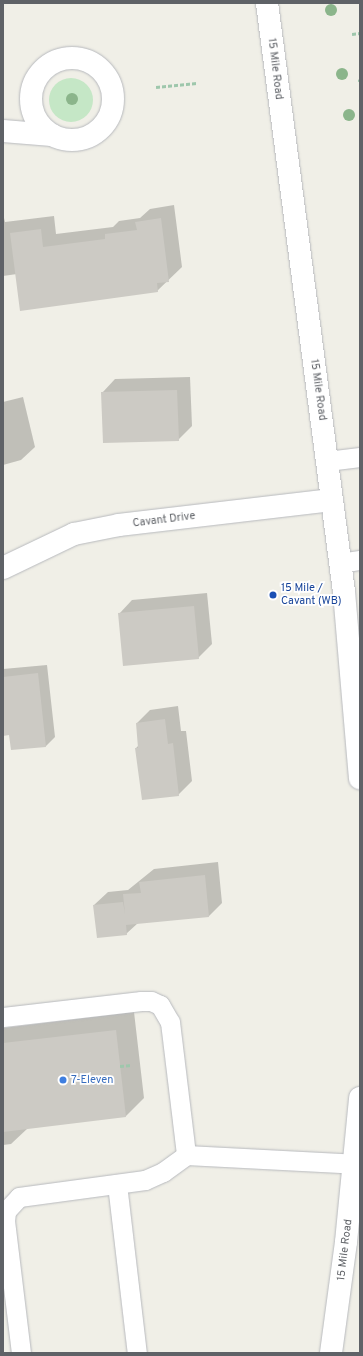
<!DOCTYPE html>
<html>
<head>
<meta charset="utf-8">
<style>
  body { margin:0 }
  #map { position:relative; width:363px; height:1356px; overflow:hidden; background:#f0efe7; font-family:Overpass,sans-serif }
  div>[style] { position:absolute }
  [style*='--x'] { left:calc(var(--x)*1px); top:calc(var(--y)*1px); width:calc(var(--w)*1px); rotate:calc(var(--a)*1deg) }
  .green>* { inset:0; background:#c5e7c6 }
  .round { border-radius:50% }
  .shadow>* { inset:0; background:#0003 }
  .building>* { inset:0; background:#cccac4 }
  .path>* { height:2.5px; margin-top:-1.25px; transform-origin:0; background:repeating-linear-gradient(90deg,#9ec7ac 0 4px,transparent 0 6px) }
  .roads { filter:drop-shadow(0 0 1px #b7b9bd) drop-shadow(0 0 1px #b7b9bd) }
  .service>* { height:19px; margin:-9.5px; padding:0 9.5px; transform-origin:9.5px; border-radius:9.5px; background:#fff }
  .minor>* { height:22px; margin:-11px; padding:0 11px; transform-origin:11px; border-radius:11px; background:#fff }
  .minor>.ring { margin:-11px; padding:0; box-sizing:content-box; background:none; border:22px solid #fff; border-radius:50% }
  .secondary>* { height:22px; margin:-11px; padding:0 11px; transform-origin:11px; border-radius:11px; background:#fff }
  .trees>* { width:12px; height:12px; margin:-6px; border-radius:50%; background:#8bb58b }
  .dots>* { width:11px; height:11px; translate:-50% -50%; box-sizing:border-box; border:2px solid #fff; border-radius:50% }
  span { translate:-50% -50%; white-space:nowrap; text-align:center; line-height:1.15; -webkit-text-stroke:3.5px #fff; paint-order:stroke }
  .street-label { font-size:11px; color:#5f6267 }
  .transit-label { font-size:11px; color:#164399 }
  .left { translate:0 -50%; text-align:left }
  .shop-label { font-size:11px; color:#366cbe }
  .frame { position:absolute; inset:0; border:4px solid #5f6267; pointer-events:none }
</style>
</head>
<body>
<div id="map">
  <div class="green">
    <i class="round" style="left:49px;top:78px;width:44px;height:44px"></i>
  </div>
  <div class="shadow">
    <i style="clip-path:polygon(174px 205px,182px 267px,157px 291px,17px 274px,3px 276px,3px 214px,5px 222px,54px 216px,56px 234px,113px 227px,119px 221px,140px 218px,150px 209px)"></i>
    <i style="clip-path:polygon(190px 377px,192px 426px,178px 440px,102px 393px,115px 379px)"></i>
    <i style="clip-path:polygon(23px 397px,35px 447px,21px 460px,3px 465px,3px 402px)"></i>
    <i style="clip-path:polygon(207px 593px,212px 644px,198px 658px,119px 614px,132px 600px)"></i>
    <i style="clip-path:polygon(47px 665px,55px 737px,46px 746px,12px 749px,10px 734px,3px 735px,3px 669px)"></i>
    <i style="clip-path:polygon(178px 706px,181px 731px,186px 731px,192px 781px,178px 795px,136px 748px,139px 745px,137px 723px,150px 710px)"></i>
    <i style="clip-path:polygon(218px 862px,222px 903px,209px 916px,138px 923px,126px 934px,94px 905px,108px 892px,128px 890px,154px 869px)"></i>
    <i style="clip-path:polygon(134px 1012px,144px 1098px,126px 1116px,28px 1128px,11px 1144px,3px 1145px,3px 1028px)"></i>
  </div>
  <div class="building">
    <i style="clip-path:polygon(161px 218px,169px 282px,157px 283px,158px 292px,20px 311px,10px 233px,41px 229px,43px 247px,105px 239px,105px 234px,137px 230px,135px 222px)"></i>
    <i style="clip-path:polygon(177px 390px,179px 441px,103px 443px,101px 392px)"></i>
    <i style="clip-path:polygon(194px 606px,199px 659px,123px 666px,118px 613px)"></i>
    <i style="clip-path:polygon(38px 673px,46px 747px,11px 750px,9px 735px,3px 736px,3px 677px)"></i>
    <i style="clip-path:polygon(165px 719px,168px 744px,173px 743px,179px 796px,142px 800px,135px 748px,138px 748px,136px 723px)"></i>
    <i style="clip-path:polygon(205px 875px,209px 917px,126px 925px,127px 935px,97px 938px,93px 905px,123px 902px,125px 914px,123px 894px,141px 893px,139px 882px)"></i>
    <i style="clip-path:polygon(116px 1030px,126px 1117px,3px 1132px,3px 1043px)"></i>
  </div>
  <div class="path">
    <i style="--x:352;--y:34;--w:8;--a:-7"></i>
    <i style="--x:358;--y:81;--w:2;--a:-27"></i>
    <i style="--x:156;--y:87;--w:41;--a:-5.6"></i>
    <i style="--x:120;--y:1066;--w:12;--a:-5"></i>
  </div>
  <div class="roads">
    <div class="service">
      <i style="--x:327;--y:461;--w:33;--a:-7"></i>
      <i style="--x:340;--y:563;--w:20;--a:-9"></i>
      <i style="--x:3;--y:1017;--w:139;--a:-6.6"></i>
      <i style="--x:141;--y:1001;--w:10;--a:0"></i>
      <i style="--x:151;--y:1001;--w:10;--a:24"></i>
      <i style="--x:160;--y:1005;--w:20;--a:60"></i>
      <i style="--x:170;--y:1022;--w:134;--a:83.1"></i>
      <i style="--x:117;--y:1184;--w:170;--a:83.3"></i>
      <i style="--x:21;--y:1353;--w:133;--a:-96.9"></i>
      <i style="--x:5;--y:1221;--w:10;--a:-84"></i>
      <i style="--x:6;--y:1211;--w:19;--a:-47"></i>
      <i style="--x:19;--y:1197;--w:127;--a:-7.7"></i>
      <i style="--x:145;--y:1180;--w:20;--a:-24"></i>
      <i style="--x:163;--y:1172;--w:29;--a:-36"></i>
      <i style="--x:186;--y:1155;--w:174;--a:3"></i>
    </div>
    <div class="minor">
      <i class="ring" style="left:31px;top:58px;width:60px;height:60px"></i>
      <i style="--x:3;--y:131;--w:49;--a:4.7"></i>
      <i style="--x:3;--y:568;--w:79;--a:-25.6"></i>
      <i style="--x:74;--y:534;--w:46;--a:-11.3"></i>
      <i style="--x:119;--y:525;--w:214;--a:-6.7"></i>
    </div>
    <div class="secondary">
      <i style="--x:267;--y:3;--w:594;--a:82.55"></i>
      <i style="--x:344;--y:592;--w:187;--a:85.1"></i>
      <i style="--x:331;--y:1353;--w:112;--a:-82.3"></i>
      <i style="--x:346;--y:1242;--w:145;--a:-84.4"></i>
    </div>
  </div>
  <div class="trees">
    <i style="left:331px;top:10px"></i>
    <i style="left:342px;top:74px"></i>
    <i style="left:72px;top:99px"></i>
    <i style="left:349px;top:115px"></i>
  </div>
  <div class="dots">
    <i style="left:273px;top:595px;background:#1a4fb4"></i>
    <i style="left:63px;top:1080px;background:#3f7fe0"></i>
  </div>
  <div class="street-label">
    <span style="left:275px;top:69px;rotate:83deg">15 Mile Road</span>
    <span style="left:318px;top:390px;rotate:82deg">15 Mile Road</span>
    <span style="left:164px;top:520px;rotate:-7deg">Cavant Drive</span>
    <span style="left:345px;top:1250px;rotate:-83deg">15 Mile Road</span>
  </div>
  <div class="transit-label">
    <span class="left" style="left:281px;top:595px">15 Mile /<br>Cavant (WB)</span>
  </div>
  <div class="shop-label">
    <span class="left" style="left:71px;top:1080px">7-Eleven</span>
  </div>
  <div class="frame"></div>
</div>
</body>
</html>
